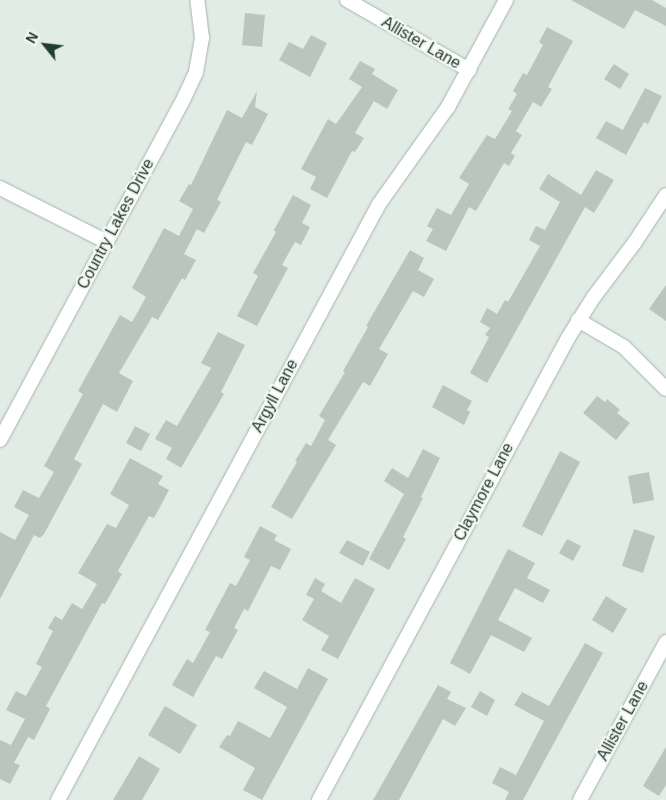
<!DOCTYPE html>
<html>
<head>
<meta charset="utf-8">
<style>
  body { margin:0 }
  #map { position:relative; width:666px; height:800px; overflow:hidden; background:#e2ece6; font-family:Arial,sans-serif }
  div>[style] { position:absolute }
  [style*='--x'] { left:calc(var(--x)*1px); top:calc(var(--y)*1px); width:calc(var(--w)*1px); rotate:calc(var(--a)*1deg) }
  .building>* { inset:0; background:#b8c6be }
  .roads { filter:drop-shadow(0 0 1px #a5b4ac) drop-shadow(0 0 1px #a5b4ac) }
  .minor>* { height:14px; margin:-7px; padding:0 7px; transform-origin:7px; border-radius:7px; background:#fff }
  span { translate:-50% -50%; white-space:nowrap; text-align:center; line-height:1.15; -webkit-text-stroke:4.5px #f3f8f4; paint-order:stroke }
  .street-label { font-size:16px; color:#233c30 }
  .north { position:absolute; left:20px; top:20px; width:50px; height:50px; -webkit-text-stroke:4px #f3f8f4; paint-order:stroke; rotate:299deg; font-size:14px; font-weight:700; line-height:20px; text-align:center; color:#233c30 }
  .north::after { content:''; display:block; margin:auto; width:18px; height:22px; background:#233c30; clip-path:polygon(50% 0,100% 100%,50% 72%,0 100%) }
</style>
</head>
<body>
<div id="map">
  <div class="building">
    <i style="clip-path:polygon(571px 0,652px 0,666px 8px,666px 26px,635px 10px,624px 29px)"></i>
    <i style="clip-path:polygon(245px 13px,265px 15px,262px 47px,242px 45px)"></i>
    <i style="clip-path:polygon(547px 27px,573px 41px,548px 87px,552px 89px,541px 107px,533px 102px,516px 131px,522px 135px,511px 153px,515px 156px,509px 166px,504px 163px,476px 211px,469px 207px,446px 251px,426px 241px,433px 229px,427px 226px,437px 208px,451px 215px,469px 184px,459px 178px,487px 135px,495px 139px,512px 111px,508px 109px,517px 94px,513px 91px,523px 73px,527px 75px,543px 45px,539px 42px)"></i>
    <i style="clip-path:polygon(311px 35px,327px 43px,310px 77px,279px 60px,289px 42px,303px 49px)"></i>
    <i style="clip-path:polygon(360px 61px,375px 69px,372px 74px,398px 90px,387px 109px,374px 101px,355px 133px,364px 138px,355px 152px,352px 151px,327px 198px,310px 189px,316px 177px,301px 169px,328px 119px,336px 124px,362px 87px,349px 79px)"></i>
    <i style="clip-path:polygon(614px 64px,629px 74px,620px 89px,604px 79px)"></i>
    <i style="clip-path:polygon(645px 88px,662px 96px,648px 124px,644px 122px,626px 155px,596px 138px,606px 121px,623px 130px)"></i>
    <i style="clip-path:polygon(257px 91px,255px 107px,268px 114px,252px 145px,246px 142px,217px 200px,221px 202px,204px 233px,197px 229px,184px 254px,196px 260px,185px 280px,182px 278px,158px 320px,152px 317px,119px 373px,133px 381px,117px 412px,103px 404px,74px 459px,82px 464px,44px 534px,40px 538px,34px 535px,0 599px,0 532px,15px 540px,29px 515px,14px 507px,23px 490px,39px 498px,54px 472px,44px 466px,83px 394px,78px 391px,120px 315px,132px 322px,146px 297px,132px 288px,164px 228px,179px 236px,193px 209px,179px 201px,189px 184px,191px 185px,227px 110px,242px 118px)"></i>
    <i style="clip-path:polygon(596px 170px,614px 180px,594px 213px,585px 207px,487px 383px,470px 373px,489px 337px,485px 335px,490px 328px,480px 322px,487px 308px,497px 314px,505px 300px,508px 302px,540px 246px,529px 240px,536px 226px,545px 230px,560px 202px,539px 189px,548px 174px,581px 195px)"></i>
    <i style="clip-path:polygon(293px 195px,311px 205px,302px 223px,310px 227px,301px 245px,295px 242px,282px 265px,288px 268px,257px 326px,237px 316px,258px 276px,253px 273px,276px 232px,274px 230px)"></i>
    <i style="clip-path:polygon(410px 250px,424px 258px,418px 270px,434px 279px,424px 297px,413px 291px,379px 349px,388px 354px,370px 386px,363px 382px,328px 440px,336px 445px,292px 519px,271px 507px,297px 462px,295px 461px,306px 443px,311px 446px,325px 420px,319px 416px,345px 372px,343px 371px,368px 327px,366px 326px)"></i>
    <i style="clip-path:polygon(666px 285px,666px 321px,649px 309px)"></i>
    <i style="clip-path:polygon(218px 332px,245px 345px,221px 392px,224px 394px,181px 468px,166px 459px,172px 448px,155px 439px,166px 420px,177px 426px,211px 368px,201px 363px)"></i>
    <i style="clip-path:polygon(443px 385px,472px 401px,467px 410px,470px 412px,464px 425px,432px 407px)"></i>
    <i style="clip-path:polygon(597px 396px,605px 402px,607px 399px,620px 410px,617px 413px,630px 423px,616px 440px,583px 413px)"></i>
    <i style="clip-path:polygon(135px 426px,150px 434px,141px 451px,126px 443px)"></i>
    <i style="clip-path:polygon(423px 449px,440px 458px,421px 497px,423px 498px,403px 537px,406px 539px,389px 570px,369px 559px,404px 494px,384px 481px,392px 468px,408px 478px)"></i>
    <i style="clip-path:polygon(560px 451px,580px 462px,542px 536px,522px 526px)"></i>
    <i style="clip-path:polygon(130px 458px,163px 476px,158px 484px,169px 490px,154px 518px,149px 516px,118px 571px,122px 574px,105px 604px,102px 603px,46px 706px,50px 709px,34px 740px,28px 737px,14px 763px,20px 765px,10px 784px,0 779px,0 740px,11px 745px,25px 719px,6px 710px,16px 691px,26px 696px,42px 667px,36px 664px,53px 631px,48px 628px,55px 616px,62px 620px,72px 603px,82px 609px,97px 584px,78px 573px,107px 524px,116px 528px,129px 505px,110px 494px)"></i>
    <i style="clip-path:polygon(649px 472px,654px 500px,633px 504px,628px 476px)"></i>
    <i style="clip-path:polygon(260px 526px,277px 535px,274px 540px,291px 549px,280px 570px,271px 566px,248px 611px,244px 609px,234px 628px,238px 630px,222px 659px,216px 656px,193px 697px,172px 685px,187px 659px,193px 663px,210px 632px,205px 630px,230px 583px,236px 586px,250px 560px,244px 557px)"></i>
    <i style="clip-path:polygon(634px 529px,655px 536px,643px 573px,622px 566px)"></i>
    <i style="clip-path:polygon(567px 539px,581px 546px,573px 561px,559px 553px)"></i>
    <i style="clip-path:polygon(347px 540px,370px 552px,363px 566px,339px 553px)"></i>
    <i style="clip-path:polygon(508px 549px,535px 563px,527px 578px,550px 590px,543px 603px,515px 588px,498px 620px,532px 638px,524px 652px,491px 635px,470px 674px,450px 663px)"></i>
    <i style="clip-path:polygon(315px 578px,325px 584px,321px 591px,341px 603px,355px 578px,375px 589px,338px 659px,321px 650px,329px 636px,302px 620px,314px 599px,306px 595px)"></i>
    <i style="clip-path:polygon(606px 596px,627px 609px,613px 633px,592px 620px)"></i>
    <i style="clip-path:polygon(585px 643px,603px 653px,523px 800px,505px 800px,509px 792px,492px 783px,500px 767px,516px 775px,544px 721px,514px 705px,522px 692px,549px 706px)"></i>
    <i style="clip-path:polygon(308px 668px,328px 679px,262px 800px,243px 790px,255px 768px,219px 747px,227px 735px,230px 736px,238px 721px,270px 738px,287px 707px,254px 688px,264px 671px,297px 689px)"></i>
    <i style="clip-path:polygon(438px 685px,451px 692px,447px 699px,466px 708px,455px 726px,443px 719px,399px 800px,373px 800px)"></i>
    <i style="clip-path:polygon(480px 691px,495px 700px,487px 716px,471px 707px)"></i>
    <i style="clip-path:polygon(165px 706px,197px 725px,180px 754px,148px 735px)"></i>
    <i style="clip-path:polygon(666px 747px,666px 785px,659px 796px,643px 786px)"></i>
    <i style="clip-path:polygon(139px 756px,160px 769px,142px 800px,113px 800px)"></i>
  </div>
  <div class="roads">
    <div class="minor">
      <i style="--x:347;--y:0;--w:141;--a:29.8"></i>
      <i style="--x:0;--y:188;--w:120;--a:26.8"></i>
      <i style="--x:578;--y:320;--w:53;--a:30.4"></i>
      <i style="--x:624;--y:347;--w:59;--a:45"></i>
      <i style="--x:0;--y:440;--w:388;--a:-61.7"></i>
      <i style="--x:184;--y:98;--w:29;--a:-65"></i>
      <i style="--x:196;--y:72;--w:35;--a:-80"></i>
      <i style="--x:202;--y:38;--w:38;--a:-97"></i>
      <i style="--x:58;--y:800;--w:677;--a:-61.69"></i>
      <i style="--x:379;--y:204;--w:119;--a:-54.6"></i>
      <i style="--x:448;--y:107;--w:122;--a:-61.5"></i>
      <i style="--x:319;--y:800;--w:525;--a:-61.68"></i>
      <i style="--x:568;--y:338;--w:47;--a:-58"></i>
      <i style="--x:593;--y:298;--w:70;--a:-53.1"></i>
      <i style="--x:635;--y:242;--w:56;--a:-56.6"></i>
      <i style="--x:580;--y:800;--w:180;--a:-61.4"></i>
    </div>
  </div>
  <div class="street-label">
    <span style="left:421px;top:43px;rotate:30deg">Allister Lane</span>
    <span style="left:116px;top:224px;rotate:-62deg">Country Lakes Drive</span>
    <span style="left:275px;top:396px;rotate:-62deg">Argyll Lane</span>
    <span style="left:484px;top:492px;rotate:-62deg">Claymore Lane</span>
    <span style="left:623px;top:721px;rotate:-61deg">Allister Lane</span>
  </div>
  <div class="north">N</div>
</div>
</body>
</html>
